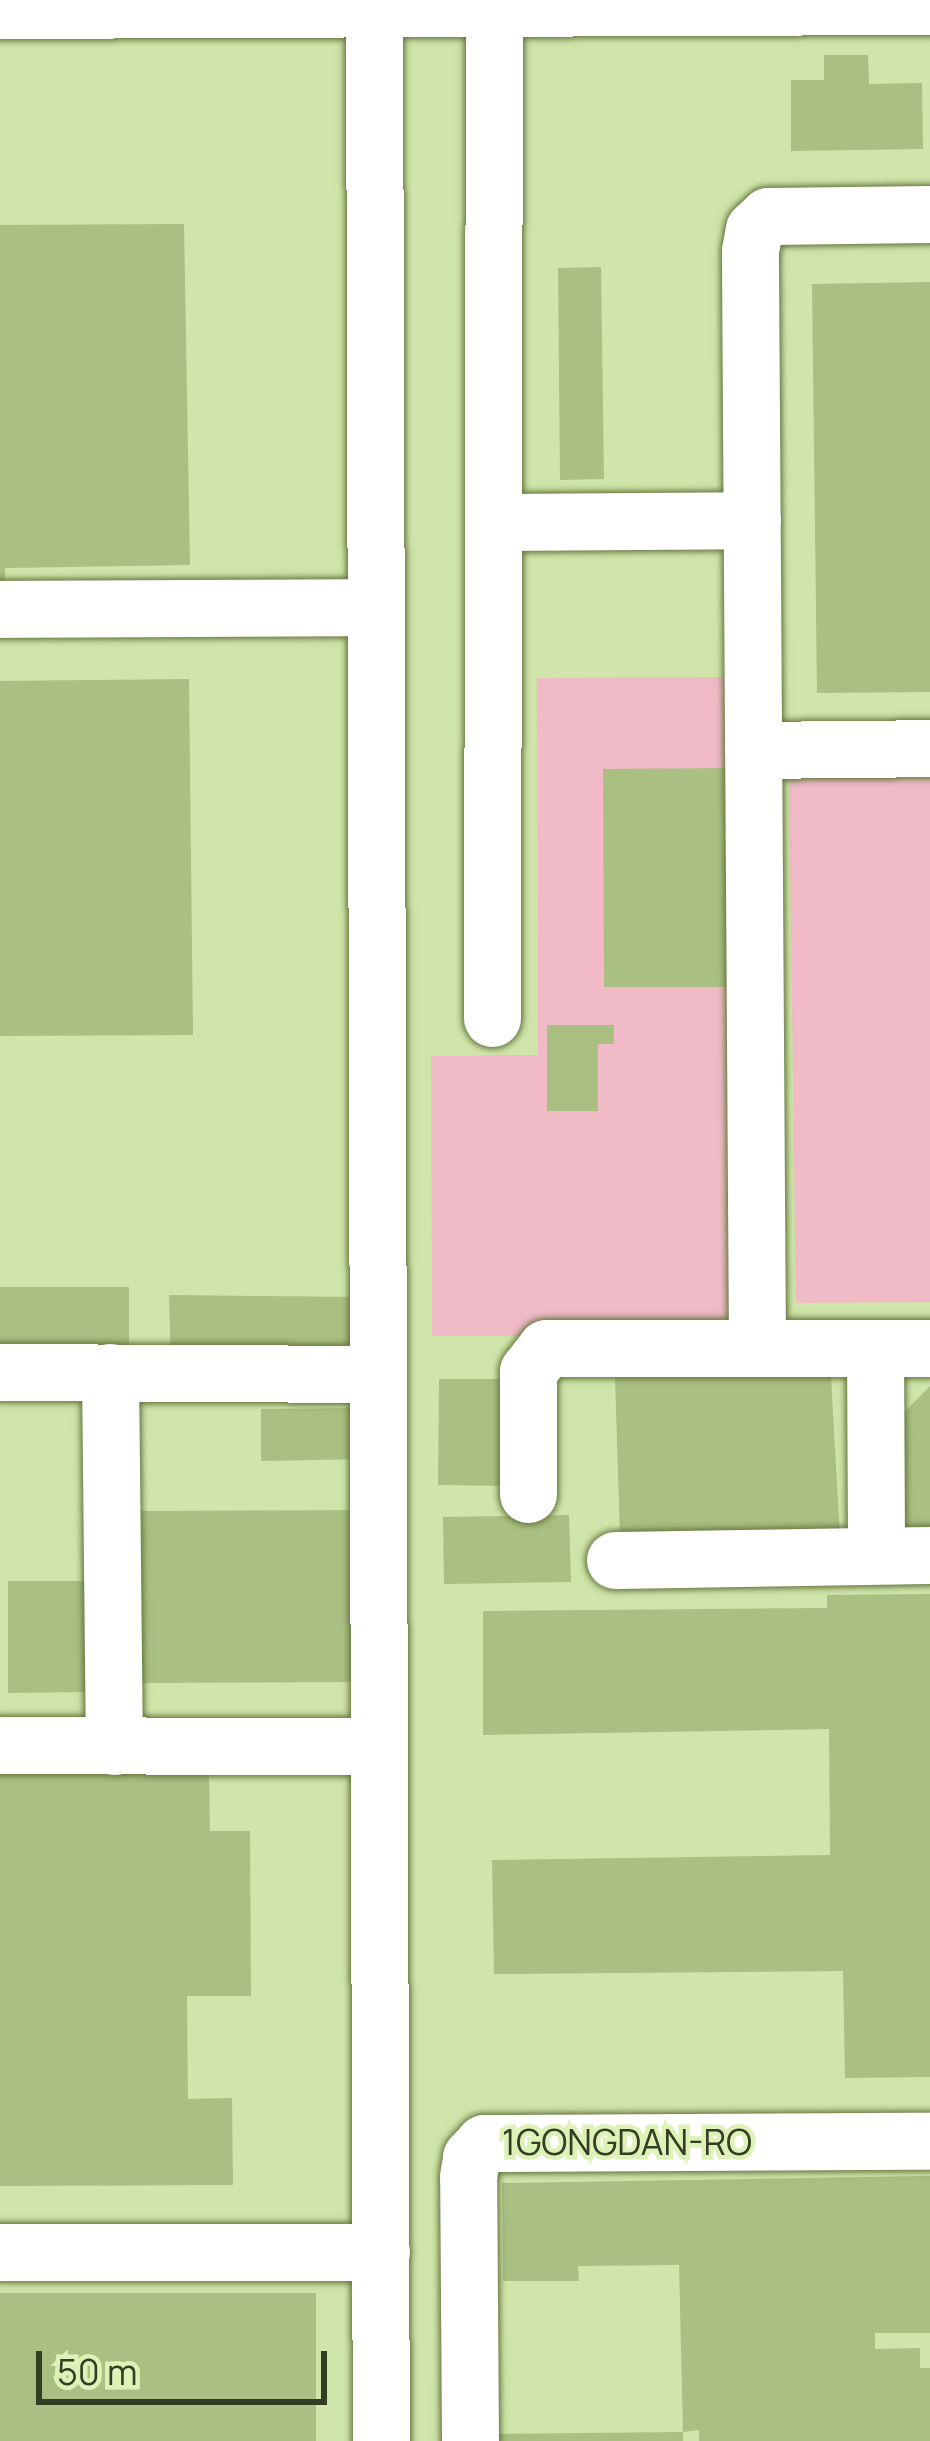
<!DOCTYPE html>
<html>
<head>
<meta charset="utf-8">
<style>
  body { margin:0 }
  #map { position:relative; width:930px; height:2441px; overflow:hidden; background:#d0e5a9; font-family:Manrope,sans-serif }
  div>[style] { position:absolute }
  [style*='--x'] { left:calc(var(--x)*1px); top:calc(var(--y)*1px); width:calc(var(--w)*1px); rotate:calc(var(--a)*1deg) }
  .green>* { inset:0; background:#f0bac6 }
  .building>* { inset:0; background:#aabf82 }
  .roads { filter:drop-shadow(0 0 3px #657740) drop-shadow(0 0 3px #657740) }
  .minor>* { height:57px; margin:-28.5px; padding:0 28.5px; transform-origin:28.5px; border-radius:28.5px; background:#fff }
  span { translate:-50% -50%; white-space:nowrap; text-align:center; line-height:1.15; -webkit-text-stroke:9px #ddf2b6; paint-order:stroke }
  .street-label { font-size:36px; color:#343d25 }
  .scale { position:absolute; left:36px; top:2351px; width:291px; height:54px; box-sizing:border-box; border:6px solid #343d25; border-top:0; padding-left:15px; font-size:36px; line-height:42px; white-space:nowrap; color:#343d25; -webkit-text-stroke:9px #ddf2b6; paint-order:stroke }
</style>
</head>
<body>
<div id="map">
  <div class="green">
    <i style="clip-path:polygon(732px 677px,733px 1336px,432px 1336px,431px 1056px,538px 1055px,537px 678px)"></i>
    <i style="clip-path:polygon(930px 773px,930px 1302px,796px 1303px,789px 775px)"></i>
  </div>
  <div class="building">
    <i style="clip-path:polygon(824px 55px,868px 55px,869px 84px,922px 83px,923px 149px,791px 151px,791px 80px,824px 80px)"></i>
    <i style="clip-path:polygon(184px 224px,190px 565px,5px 568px,5px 591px,0 591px,0 225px)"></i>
    <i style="clip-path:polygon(601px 267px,604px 479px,560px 480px,558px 268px)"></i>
    <i style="clip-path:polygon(930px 282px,930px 692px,817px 693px,812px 284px)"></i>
    <i style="clip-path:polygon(189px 679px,193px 1035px,0 1036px,0 681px)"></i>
    <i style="clip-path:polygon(736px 768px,737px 987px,604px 987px,603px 769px)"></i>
    <i style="clip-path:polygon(547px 1025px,614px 1025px,614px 1044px,598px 1044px,598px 1111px,547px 1111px)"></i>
    <i style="clip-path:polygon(0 1287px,129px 1287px,129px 1358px,0 1358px)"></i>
    <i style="clip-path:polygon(169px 1295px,362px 1297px,366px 1363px,171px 1363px)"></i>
    <i style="clip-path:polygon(831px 1376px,840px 1537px,620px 1537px,615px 1377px)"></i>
    <i style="clip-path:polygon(439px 1379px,510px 1379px,509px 1486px,438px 1485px)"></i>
    <i style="clip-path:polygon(930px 1386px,930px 1537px,898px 1537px,897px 1420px)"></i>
    <i style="clip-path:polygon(366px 1408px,366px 1459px,261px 1461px,261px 1409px)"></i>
    <i style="clip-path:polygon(368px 1510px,369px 1682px,137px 1683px,137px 1511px)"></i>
    <i style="clip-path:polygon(569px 1515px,571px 1582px,444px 1584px,443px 1517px)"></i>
    <i style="clip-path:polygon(8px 1581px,87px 1581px,88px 1692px,8px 1693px)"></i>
    <i style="clip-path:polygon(930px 1594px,930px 2077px,845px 2078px,843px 1971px,494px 1974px,492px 1860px,830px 1855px,829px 1729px,483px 1735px,483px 1611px,827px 1608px,827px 1595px)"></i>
    <i style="clip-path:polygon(209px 1769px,210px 1831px,250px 1831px,251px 1996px,187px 1996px,188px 2099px,232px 2098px,233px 2185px,0 2186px,0 1770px)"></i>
    <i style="clip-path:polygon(930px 2176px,930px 2333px,875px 2333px,875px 2349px,920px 2348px,920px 2368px,930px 2368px,930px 2441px,699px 2441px,699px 2430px,683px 2432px,683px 2441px,495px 2441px,495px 2434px,683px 2432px,679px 2265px,578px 2266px,579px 2281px,503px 2281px,502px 2183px)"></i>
    <i style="clip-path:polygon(0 2293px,316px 2293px,316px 2441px,0 2441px)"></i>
  </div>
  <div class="roads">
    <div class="minor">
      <i style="--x:374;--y:8;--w:2433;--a:89.84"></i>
      <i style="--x:0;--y:10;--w:930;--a:-0.25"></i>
      <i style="--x:493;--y:522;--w:259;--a:-0.4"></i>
      <i style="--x:0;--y:609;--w:376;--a:-0.3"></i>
      <i style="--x:753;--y:750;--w:177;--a:-0.6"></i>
      <i style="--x:492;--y:1018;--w:1010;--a:-89.89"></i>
      <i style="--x:757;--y:1348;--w:1097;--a:-90.37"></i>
      <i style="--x:750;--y:251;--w:22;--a:-80"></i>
      <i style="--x:754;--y:229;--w:19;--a:-43"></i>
      <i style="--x:768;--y:216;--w:162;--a:-0.7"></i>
      <i style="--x:875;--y:1348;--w:207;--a:89.7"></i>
      <i style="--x:0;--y:1372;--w:378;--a:0.3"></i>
      <i style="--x:110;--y:1372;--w:374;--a:89.4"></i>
      <i style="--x:528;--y:1494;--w:123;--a:-90"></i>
      <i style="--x:528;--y:1371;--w:29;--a:-52"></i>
      <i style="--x:546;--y:1348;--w:384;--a:0"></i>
      <i style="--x:615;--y:1560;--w:315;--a:-0.9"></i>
      <i style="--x:0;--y:1745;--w:379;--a:0.2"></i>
      <i style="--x:0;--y:2252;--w:381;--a:0"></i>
      <i style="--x:470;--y:2441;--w:264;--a:-90.4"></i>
      <i style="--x:468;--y:2177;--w:20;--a:-81"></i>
      <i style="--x:471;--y:2157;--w:19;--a:-47"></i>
      <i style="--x:484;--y:2143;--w:446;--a:-0.3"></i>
    </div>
  </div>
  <div class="street-label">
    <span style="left:627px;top:2142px">1GONGDAN-RO</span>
  </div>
  <div class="scale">50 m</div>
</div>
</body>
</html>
